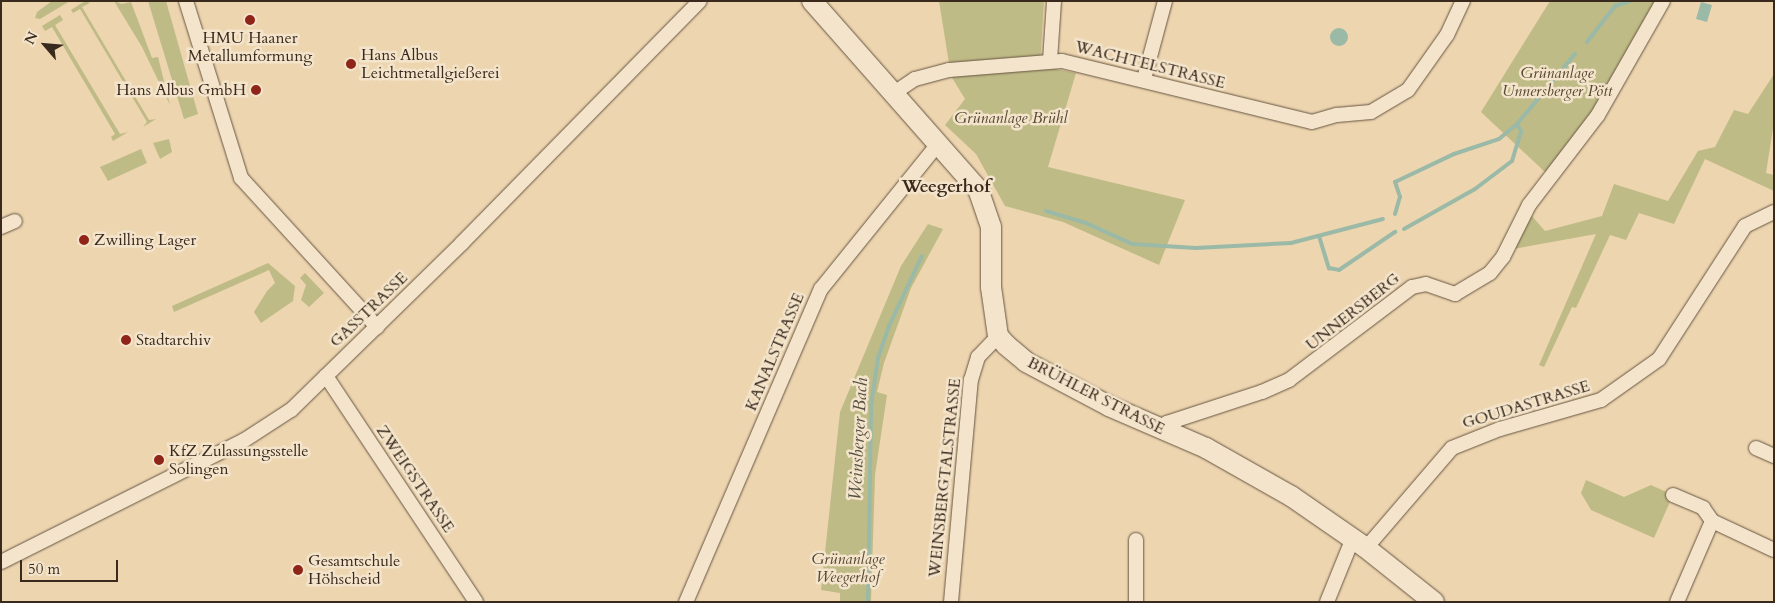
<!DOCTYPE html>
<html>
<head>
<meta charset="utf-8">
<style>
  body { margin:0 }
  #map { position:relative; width:1775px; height:603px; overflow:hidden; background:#edd5af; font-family:Cardo,serif }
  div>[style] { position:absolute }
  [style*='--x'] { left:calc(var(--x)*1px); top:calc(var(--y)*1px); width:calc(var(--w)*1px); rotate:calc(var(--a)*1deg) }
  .green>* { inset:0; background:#bfbb86 }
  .water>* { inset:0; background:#9ab9a7 }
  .round { border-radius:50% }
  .stream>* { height:4px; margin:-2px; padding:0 2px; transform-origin:2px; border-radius:2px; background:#9ab9a7 }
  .roads { filter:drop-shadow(0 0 1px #675542) drop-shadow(0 0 1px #675542) }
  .street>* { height:14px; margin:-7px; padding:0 7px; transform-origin:7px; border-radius:7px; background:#f3e4cb }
  .secondary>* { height:20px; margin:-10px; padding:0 10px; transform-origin:10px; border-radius:10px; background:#f3e4cb }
  .dots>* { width:14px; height:14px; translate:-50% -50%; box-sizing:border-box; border:2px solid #f3e4cb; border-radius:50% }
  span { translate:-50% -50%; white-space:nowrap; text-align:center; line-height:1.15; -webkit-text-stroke:5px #f3e4cb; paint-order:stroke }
  .poi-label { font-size:16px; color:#3a2a1d }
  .left { translate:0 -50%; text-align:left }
  .right { translate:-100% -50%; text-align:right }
  .street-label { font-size:16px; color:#3a2a1d }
  .park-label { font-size:16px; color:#554732; font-style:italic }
  .neighbourhood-label { font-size:18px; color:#3a2a1d; font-weight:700 }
  .water-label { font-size:18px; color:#524e40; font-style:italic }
  .frame { position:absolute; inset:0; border:2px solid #3a2a1d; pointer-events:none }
  .north { position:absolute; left:20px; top:20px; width:50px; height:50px; -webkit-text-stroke:4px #f3e4cb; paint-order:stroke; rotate:297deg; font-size:14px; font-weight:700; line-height:20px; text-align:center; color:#3a2a1d }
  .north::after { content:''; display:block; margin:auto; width:18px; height:22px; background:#3a2a1d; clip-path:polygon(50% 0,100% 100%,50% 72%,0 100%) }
  .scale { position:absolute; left:20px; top:560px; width:98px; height:22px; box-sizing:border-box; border:2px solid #3a2a1d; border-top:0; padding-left:6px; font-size:15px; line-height:18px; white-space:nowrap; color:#3a2a1d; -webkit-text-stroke:4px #f3e4cb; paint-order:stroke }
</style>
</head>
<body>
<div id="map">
  <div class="green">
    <i style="clip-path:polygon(52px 1px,70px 1px,40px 19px,35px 18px,37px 12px)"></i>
    <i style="clip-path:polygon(85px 1px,90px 3px,82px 7px,149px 120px,156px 119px,143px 127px,147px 122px,80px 9px,73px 13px,71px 10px)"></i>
    <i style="clip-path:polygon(114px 1px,122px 4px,131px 2px,152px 58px,158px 57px,170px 105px,142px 47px)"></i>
    <i style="clip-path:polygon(148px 1px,166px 1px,198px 114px,184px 119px)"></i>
    <i style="clip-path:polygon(939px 1px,1044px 1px,1040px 66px,1076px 73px,1048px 167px,1185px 200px,1159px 265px,1063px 222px,1005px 206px,976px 154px,945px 125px,965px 99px,951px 76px)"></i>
    <i style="clip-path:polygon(1550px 1px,1657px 1px,1594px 112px,1545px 172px,1481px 112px)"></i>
    <i style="clip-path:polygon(60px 15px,63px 20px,55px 25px,120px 134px,128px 132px,113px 141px,111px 137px,115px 134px,52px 27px,45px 31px,42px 26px)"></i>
    <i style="clip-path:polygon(1774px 74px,1774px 122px,1766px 173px,1774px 175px,1774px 191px,1705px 159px,1674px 224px,1639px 213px,1626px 240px,1610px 235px,1576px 308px,1572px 307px,1544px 367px,1539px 365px,1596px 234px,1513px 249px,1531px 215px,1545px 231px,1602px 216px,1614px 184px,1668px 201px,1698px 151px,1715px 147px,1734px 110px,1748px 114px)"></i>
    <i style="clip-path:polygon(169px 139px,172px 152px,160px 159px,153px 143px)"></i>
    <i style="clip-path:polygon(141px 149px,147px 163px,108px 181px,100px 167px)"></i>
    <i style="clip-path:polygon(928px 224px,943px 229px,911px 288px,884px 363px,877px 392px,887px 395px,875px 475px,871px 602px,840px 602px,840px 593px,821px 590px,840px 412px,901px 266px)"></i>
    <i style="clip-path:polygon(268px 263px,295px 286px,293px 301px,261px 323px,254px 312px,267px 291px,275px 283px,269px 270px,174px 312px,172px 306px)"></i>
    <i style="clip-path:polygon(305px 273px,324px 293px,309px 307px,301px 300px,306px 285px,300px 278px)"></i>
    <i style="clip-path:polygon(1586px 480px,1624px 497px,1651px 485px,1673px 495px,1654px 538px,1591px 510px,1581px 493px)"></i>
  </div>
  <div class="water">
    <i style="clip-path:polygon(1701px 2px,1712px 5px,1707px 22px,1696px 19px)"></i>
    <i class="round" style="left:1330px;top:28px;width:18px;height:18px"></i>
  </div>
  <div class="stream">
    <i style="--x:1587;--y:42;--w:46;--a:-52.1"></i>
    <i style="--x:1615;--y:6;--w:16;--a:-18"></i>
    <i style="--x:1046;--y:211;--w:42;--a:16.7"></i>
    <i style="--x:1086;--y:223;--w:51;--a:24.5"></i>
    <i style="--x:1132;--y:244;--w:64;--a:3.6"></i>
    <i style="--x:1196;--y:248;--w:95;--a:-3"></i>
    <i style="--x:1291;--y:243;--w:95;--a:-14.6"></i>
    <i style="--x:1395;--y:214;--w:18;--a:-74"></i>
    <i style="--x:1400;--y:197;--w:16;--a:-108"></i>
    <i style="--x:1395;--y:182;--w:65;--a:-25.4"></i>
    <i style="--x:1454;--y:154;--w:47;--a:-18.4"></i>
    <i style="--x:1499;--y:139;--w:23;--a:-40"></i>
    <i style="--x:1517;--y:124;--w:91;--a:-50.4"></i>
    <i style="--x:1404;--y:229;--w:81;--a:-29.4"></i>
    <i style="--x:1475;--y:189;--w:46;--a:-37.1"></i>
    <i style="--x:1512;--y:161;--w:31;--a:-73"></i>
    <i style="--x:1521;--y:131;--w:8;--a:-120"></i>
    <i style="--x:1319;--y:236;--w:34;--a:73"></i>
    <i style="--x:1329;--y:268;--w:10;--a:11"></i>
    <i style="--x:1339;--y:270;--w:68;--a:-34.2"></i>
    <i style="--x:868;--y:602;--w:196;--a:-89.1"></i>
    <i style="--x:871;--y:406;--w:49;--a:-81.7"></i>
    <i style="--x:878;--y:358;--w:34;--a:-71"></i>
    <i style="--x:889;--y:326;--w:77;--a:-64.8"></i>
  </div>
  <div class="roads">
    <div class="street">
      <i style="--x:186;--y:1;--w:185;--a:72.7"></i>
      <i style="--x:241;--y:178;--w:202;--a:47.6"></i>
      <i style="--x:1050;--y:60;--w:59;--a:-86.1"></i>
      <i style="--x:1144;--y:79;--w:81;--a:-74.9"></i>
      <i style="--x:894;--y:93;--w:25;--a:-34"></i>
      <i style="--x:915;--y:79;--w:35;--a:-15"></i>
      <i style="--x:949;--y:70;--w:113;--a:-4.6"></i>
      <i style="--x:1062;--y:61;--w:257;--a:13.7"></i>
      <i style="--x:1312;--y:122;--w:26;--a:-16"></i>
      <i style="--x:1337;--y:115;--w:34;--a:-5"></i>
      <i style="--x:1371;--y:112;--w:43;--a:-30.7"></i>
      <i style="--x:1408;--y:90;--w:67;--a:-54.7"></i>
      <i style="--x:1447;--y:35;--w:38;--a:-65"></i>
      <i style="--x:1;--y:227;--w:15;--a:-23"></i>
      <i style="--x:326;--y:376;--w:271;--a:56.4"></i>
      <i style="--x:1158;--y:429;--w:11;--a:-34"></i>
      <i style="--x:1167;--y:423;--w:100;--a:-18.1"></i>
      <i style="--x:1262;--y:392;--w:30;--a:-24"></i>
      <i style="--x:1289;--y:380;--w:154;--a:-37.1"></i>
      <i style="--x:1412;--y:287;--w:14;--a:-12"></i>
      <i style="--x:1426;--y:284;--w:31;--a:19"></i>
      <i style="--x:1455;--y:294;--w:41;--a:-31"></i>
      <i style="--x:1490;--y:273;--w:21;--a:-51"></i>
      <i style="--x:1503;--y:257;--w:58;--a:-63.4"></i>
      <i style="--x:1529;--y:205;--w:113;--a:-52.5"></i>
      <i style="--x:1598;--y:115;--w:131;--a:-60.3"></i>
      <i style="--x:1756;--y:448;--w:20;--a:24"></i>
      <i style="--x:1673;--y:495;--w:33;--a:23"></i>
      <i style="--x:1703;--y:508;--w:16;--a:55"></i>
      <i style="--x:1712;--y:521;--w:68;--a:25.1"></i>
      <i style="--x:1136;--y:540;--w:62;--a:90"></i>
      <i style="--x:1366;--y:548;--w:132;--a:-49.3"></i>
      <i style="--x:1452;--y:448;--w:52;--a:-21.6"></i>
      <i style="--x:1500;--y:429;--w:105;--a:-16"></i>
      <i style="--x:1601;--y:400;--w:71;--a:-35.3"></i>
      <i style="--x:1659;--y:359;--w:158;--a:-57.1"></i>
      <i style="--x:1745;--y:226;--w:32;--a:-26"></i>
      <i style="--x:1;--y:562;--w:271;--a:-26.6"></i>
      <i style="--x:243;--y:441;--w:57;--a:-32.9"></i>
      <i style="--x:291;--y:410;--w:239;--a:-44.3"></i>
      <i style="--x:462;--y:243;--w:339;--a:-45.5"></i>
      <i style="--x:686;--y:602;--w:341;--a:-66.7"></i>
      <i style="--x:821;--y:289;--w:188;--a:-51.1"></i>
      <i style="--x:951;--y:602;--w:223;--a:-84.9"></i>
      <i style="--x:971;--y:380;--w:24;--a:-73"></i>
      <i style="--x:978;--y:357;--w:29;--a:-46"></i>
      <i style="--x:1327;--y:602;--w:69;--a:-67.9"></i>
      <i style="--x:1677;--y:602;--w:88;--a:-66.6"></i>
    </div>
    <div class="secondary">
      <i style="--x:812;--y:1;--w:251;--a:48.6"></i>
      <i style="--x:978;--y:189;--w:40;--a:71.1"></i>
      <i style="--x:991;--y:227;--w:60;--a:90"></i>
      <i style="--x:991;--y:287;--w:49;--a:81.9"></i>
      <i style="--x:998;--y:336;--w:12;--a:48"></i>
      <i style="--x:1006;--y:345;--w:26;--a:40"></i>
      <i style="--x:1026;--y:362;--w:94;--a:27.9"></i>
      <i style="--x:1109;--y:406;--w:106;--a:23.4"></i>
      <i style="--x:1206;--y:448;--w:98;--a:29.5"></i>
      <i style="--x:1291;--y:496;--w:91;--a:34.7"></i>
      <i style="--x:1366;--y:548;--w:87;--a:38.5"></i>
    </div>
  </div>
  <div class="dots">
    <i style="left:250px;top:20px;background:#8f2418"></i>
    <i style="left:351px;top:64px;background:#8f2418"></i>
    <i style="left:256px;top:90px;background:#8f2418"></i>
    <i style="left:84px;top:240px;background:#8f2418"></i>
    <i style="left:126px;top:340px;background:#8f2418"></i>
    <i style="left:159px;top:460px;background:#8f2418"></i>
    <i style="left:298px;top:570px;background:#8f2418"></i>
  </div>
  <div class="poi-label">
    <span style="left:250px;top:47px">HMU Haaner<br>Metallumformung</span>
    <span class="left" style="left:361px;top:64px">Hans Albus<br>Leichtmetallgießerei</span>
    <span class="right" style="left:246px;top:90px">Hans Albus GmbH</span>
    <span class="left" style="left:94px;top:240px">Zwilling Lager</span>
    <span class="left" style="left:136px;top:340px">Stadtarchiv</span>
    <span class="left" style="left:169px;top:460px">KfZ Zulassungsstelle<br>Solingen</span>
    <span class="left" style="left:308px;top:570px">Gesamtschule<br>Höhscheid</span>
  </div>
  <div class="street-label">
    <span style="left:1150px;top:65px;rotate:14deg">WACHTELSTRASSE</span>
    <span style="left:369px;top:310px;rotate:-44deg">GASSTRASSE</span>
    <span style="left:1353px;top:312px;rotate:-38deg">UNNERSBERG</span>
    <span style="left:775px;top:352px;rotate:-67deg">KANALSTRASSE</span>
    <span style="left:1096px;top:396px;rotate:27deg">BRÜHLER STRASSE</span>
    <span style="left:1526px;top:405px;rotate:-17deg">GOUDASTRASSE</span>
    <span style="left:945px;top:478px;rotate:-84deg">WEINSBERGTALSTRASSE</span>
    <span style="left:415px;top:479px;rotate:56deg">ZWEIGSTRASSE</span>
  </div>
  <div class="park-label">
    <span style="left:1557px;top:82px">Grünanlage<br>Unnersberger Pött</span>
    <span style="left:1011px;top:118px">Grünanlage Brühl</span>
    <span style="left:848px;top:568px">Grünanlage<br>Weegerhof</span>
  </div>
  <div class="neighbourhood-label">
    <span style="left:946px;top:187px">Weegerhof</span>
  </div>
  <div class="water-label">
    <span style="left:859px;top:439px;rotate:-87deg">Weinsberger Bach</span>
  </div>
  <div class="frame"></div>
  <div class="north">N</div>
  <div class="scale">50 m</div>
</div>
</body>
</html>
